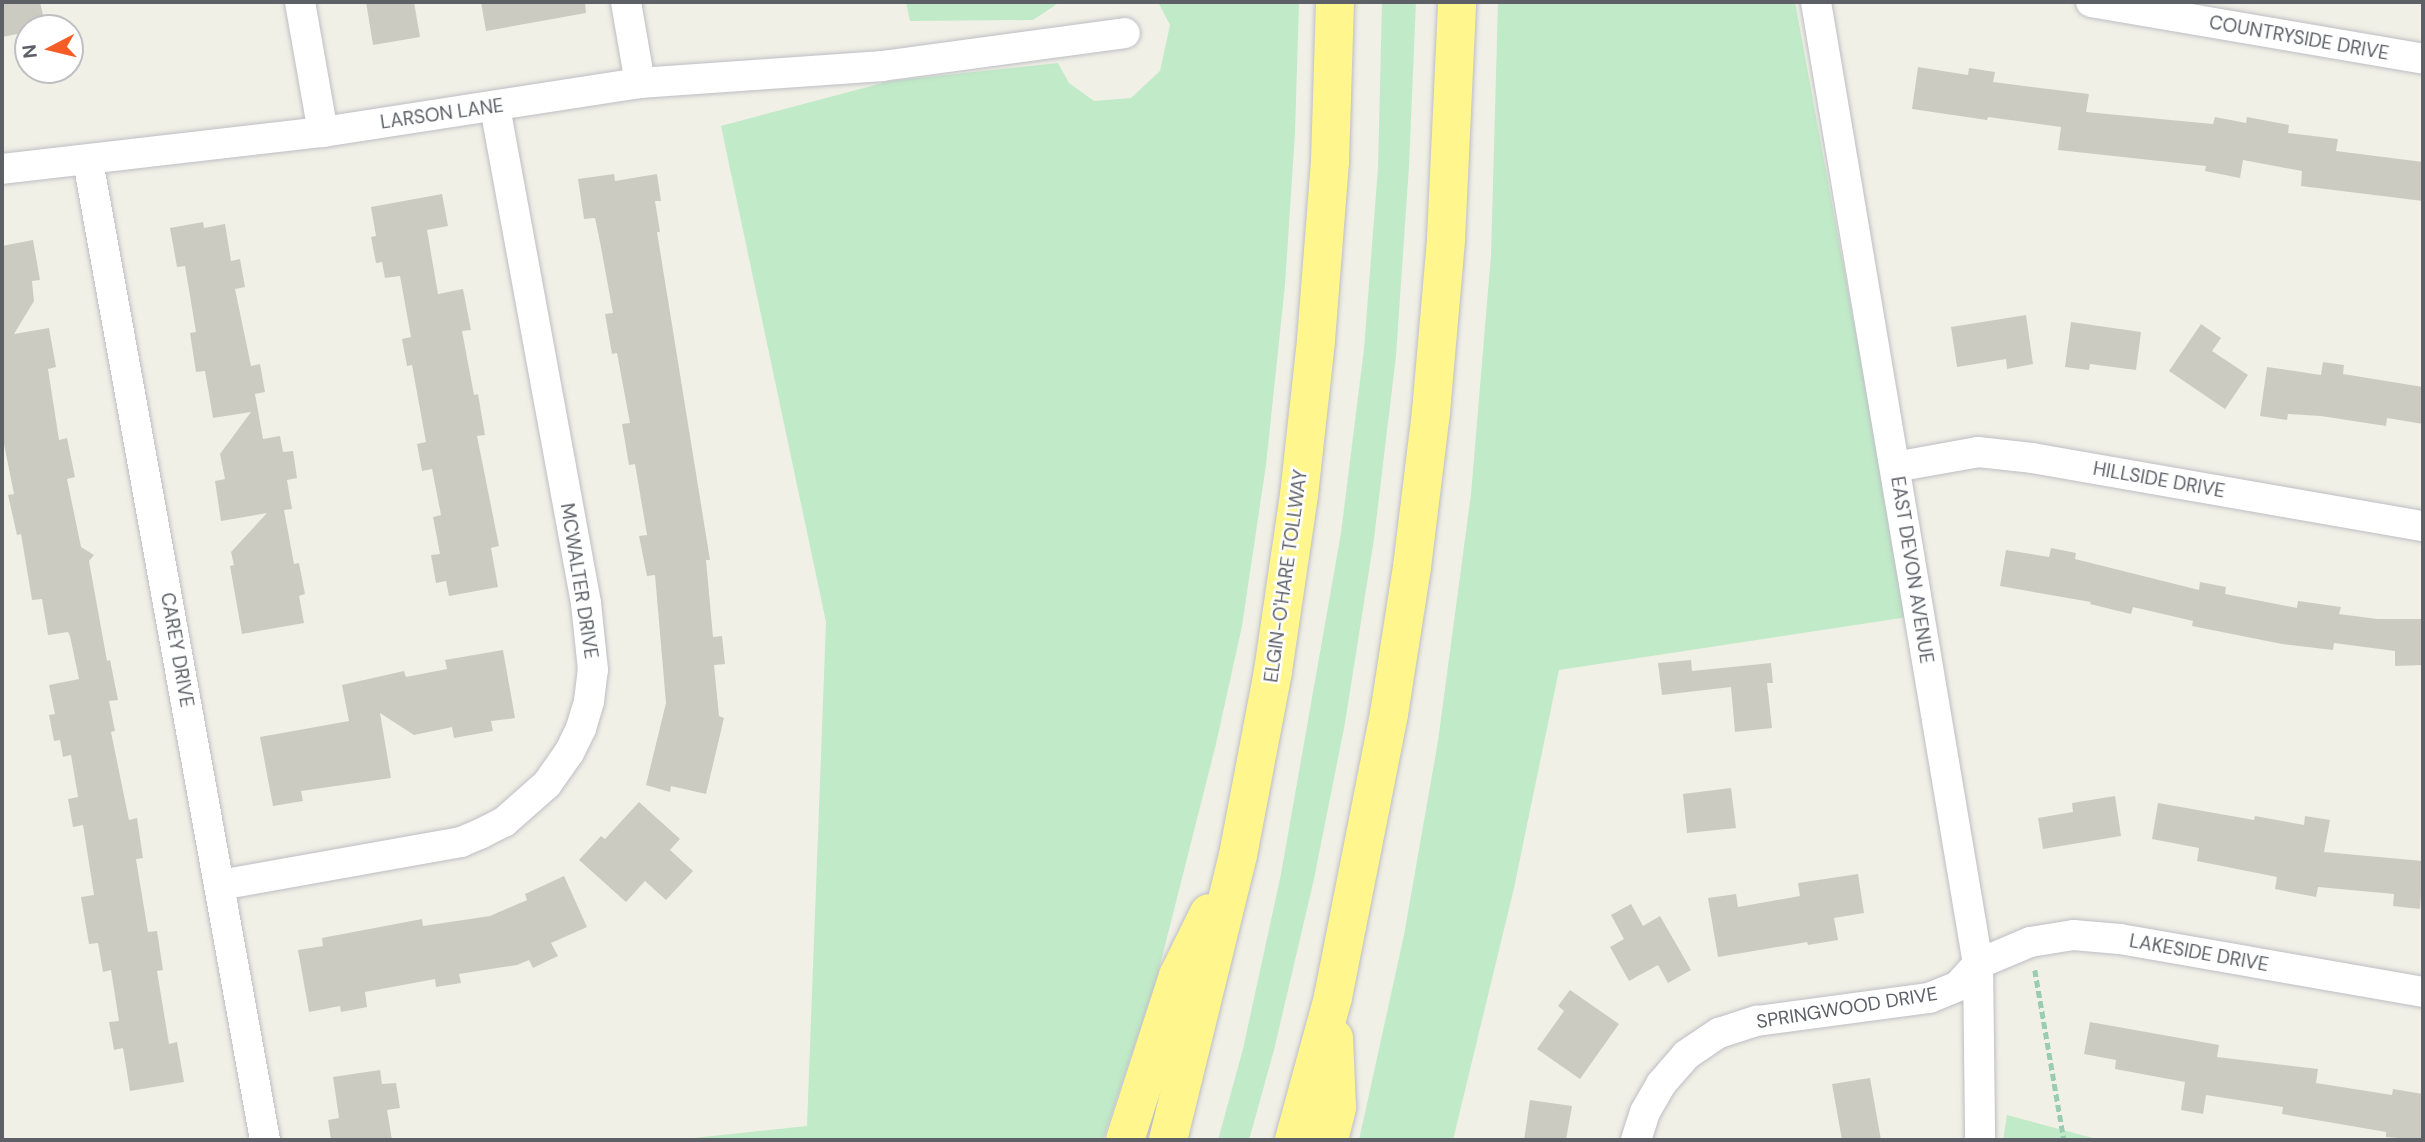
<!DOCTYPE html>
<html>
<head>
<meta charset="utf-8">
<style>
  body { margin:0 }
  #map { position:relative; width:2425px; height:1142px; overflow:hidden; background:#f1f0e6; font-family:"DM Sans",sans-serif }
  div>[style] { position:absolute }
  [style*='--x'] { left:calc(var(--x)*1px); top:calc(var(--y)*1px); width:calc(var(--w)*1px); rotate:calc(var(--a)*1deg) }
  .green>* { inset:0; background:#c1eac8 }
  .building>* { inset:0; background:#cccbc2 }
  .path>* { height:4.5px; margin-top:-2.25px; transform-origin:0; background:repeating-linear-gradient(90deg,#99ccb1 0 7px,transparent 0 10.5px) }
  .roads { filter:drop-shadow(0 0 2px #bdbec5) drop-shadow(0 0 2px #bdbec5) }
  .minor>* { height:30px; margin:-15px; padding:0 15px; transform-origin:15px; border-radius:15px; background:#fff }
  .highway>* { height:38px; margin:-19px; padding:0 19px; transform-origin:19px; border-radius:19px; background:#fff78e }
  span { translate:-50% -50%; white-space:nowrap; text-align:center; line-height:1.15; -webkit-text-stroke:5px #fff; paint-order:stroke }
  .street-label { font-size:19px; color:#5d6067 }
  .frame { position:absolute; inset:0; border:4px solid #5d6067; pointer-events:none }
  .north { position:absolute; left:14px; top:14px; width:70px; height:70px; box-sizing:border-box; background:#fff; border:2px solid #bebfc2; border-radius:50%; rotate:263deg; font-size:19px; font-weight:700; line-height:28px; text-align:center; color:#5d6067 }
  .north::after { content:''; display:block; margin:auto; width:24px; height:32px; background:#f65d26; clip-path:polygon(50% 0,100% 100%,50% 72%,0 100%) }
</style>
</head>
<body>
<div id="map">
  <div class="green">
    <i style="clip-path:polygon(906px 2px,1060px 2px,1033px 20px,910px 21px)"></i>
    <i style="clip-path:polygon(1158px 2px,1299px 2px,1295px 133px,1285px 285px,1266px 465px,1242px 626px,1216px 744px,1156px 981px,1103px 1140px,674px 1140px,807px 1126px,826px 622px,721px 126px,890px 81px,1058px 63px,1069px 83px,1094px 101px,1131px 98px,1160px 71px,1170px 25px)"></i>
    <i style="clip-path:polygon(1382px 2px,1416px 2px,1409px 166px,1396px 356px,1374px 539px,1345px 723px,1314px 879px,1274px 1050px,1249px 1140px,1218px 1140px,1243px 1049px,1281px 874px,1341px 533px,1364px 349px,1378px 168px)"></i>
    <i style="clip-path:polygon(1498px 2px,1795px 2px,1908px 617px,1559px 670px,1514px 888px,1453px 1140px,1359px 1140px,1404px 935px,1438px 741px,1471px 494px,1491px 255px)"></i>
    <i style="clip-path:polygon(2007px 1115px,2074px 1133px,2101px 1140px,2003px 1140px)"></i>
  </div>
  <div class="building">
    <i style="clip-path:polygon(2px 2px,40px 2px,46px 28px,28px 28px,28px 32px,2px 37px)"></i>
    <i style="clip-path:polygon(366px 2px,414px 2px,420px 37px,373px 45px)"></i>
    <i style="clip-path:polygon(481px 2px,585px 2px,586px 13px,486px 31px)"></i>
    <i style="clip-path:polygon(1918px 67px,1968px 75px,1969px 68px,1995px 72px,1993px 82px,2089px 94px,2086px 112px,2213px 124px,2215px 117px,2246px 123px,2247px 117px,2289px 125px,2288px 133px,2338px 139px,2336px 151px,2423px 162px,2423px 201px,2301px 186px,2302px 171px,2243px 160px,2240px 178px,2205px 171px,2206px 166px,2058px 150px,2061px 127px,1988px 117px,1987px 120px,1912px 109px)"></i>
    <i style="clip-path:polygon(614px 174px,615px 181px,657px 174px,661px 201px,655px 201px,660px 232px,657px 232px,710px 560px,706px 560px,713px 637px,722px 636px,725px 664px,714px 665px,719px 716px,724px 718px,706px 794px,671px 786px,670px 792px,646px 785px,666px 703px,655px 575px,647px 576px,639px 536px,647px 535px,635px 464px,629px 465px,622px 424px,630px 423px,617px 353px,612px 354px,605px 314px,613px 313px,600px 242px,595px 218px,584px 219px,578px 179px)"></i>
    <i style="clip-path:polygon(442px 194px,448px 226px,427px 230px,438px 294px,463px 289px,471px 330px,462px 331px,474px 395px,478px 394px,485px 435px,477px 436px,499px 546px,491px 548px,498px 587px,449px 596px,446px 581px,436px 583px,431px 555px,440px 554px,433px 517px,441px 515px,432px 469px,422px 471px,417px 444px,426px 442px,412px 365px,407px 366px,402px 339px,411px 337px,400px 276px,385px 278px,382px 262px,376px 263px,371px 237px,376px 236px,371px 207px)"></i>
    <i style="clip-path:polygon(203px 222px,204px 228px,225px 224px,231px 261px,240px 259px,245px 287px,235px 289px,251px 366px,260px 364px,265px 392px,255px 394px,263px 439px,280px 436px,283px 452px,293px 451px,297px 478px,287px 480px,292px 509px,284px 510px,294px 564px,299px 563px,305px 594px,299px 596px,304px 623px,242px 634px,230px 566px,234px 565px,231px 552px,267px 513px,221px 521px,215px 481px,225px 479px,220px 454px,251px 412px,213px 418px,205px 371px,196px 372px,190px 333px,196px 332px,185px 266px,177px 267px,170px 228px)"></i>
    <i style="clip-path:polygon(33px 240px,40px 280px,32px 281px,34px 301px,14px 334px,49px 328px,56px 367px,48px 369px,59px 440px,67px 438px,75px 477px,67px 479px,81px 547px,94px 555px,89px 561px,107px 661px,110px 660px,118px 700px,109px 701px,115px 731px,111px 732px,129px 820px,137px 818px,143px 858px,136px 859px,148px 932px,157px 931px,163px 970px,157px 971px,169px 1044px,177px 1042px,184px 1082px,130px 1091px,123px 1048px,114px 1050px,109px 1022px,119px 1021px,111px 970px,103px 972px,98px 943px,89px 944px,81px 897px,94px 895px,83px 825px,73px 827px,68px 799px,78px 797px,71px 755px,63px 757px,60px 740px,54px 741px,49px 715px,55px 714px,49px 685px,79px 679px,70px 636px,68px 632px,48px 635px,42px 599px,32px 600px,21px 534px,17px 535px,8px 495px,14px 494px,2px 434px,2px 246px)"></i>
    <i style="clip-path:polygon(2026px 315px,2033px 364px,2007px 369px,2006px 359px,1957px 367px,1951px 327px)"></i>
    <i style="clip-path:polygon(2071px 322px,2141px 332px,2136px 370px,2090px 364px,2089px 370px,2065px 367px)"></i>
    <i style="clip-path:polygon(2201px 324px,2221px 338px,2212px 351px,2248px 375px,2225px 409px,2169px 371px)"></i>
    <i style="clip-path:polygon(2323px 362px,2344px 365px,2343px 374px,2423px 387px,2423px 424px,2387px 418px,2386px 426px,2321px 416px,2288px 414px,2287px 420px,2260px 416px,2267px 367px,2321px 375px)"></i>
    <i style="clip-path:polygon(2051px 548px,2076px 553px,2075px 559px,2199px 590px,2200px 582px,2226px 587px,2225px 594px,2297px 608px,2298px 601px,2341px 607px,2339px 614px,2377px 619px,2423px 619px,2423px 665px,2395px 666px,2395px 651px,2334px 643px,2333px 650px,2282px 644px,2192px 626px,2193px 621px,2133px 607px,2131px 614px,2090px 604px,2091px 602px,2000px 586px,2006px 550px,2049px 557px)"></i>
    <i style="clip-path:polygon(503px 650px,515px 718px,491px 721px,493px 731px,454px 738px,452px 727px,414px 735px,380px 713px,391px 778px,301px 791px,303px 801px,273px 806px,260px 737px,349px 721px,342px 685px,404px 671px,406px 677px,447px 669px,445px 660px)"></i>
    <i style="clip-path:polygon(1691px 660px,1692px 671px,1771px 663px,1773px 683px,1767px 683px,1772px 728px,1735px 732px,1731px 687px,1662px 695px,1658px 663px)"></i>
    <i style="clip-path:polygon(1731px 788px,1736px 828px,1687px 833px,1683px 794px)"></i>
    <i style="clip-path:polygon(2115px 796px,2121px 836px,2043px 849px,2038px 818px,2073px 812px,2072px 803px)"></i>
    <i style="clip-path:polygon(639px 802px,680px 839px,670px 850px,693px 871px,666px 900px,645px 881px,626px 902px,579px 860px,601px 836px,605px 839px)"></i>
    <i style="clip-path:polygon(2158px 803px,2254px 820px,2255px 816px,2304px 825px,2305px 816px,2330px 820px,2324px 852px,2423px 861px,2420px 909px,2393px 906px,2394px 894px,2318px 887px,2316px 897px,2275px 889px,2277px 877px,2197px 861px,2199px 848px,2152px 839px)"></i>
    <i style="clip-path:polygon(1858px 874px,1864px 913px,1834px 918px,1838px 940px,1808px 945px,1807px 942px,1718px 957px,1708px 898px,1736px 894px,1738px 907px,1800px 896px,1798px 883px)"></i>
    <i style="clip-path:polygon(564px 876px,587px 927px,551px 943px,558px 956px,533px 968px,529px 960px,517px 965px,459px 974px,461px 983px,436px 987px,435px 979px,365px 992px,367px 1007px,341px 1012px,340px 1006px,309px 1012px,298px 950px,323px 946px,322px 938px,422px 919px,423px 926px,490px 916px,527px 900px,525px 894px)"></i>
    <i style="clip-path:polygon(1631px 904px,1643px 926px,1660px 916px,1691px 970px,1668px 983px,1658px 965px,1629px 981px,1610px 947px,1624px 939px,1611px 915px)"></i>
    <i style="clip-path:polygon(1570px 990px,1619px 1024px,1580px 1079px,1537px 1049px,1564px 1011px,1558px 1006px)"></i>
    <i style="clip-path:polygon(2090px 1022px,2219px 1045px,2217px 1057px,2318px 1069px,2316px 1083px,2392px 1095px,2393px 1089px,2423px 1094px,2423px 1140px,2386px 1137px,2386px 1132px,2282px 1114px,2283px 1107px,2206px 1095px,2203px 1114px,2181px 1110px,2185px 1082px,2115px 1069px,2116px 1060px,2084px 1054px)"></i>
    <i style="clip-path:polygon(380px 1070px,382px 1084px,396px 1083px,400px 1108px,387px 1110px,392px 1140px,331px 1140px,328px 1120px,339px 1118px,333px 1077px)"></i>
    <i style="clip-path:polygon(1870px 1078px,1881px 1140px,1842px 1140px,1832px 1084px)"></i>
    <i style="clip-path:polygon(1530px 1100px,1572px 1106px,1566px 1140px,1524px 1140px)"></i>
  </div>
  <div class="path">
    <i style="--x:2035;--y:970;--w:172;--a:80.3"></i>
  </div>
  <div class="roads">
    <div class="minor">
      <i style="--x:300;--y:2;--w:132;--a:80"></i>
      <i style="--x:626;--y:2;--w:82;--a:80.2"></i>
      <i style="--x:1816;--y:2;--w:976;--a:80.44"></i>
      <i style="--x:1978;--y:964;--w:176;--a:89.3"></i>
      <i style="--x:2091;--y:2;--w:337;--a:9.7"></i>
      <i style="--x:88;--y:161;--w:995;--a:79.75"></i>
      <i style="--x:2;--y:169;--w:323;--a:-6.6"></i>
      <i style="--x:323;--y:132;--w:321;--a:-8.8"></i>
      <i style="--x:640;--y:83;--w:243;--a:-4"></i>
      <i style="--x:882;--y:66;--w:245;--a:-7.7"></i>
      <i style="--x:1895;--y:467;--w:84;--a:-10.2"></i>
      <i style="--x:1978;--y:452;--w:54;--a:6.3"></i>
      <i style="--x:2032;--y:458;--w:397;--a:9.9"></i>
      <i style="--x:220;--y:885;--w:245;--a:-10.1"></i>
      <i style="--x:461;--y:842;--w:21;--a:-23"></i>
      <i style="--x:480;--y:834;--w:27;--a:-27"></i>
      <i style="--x:504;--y:822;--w:57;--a:-41.5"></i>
      <i style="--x:547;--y:784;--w:38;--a:-55"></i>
      <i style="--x:569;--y:753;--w:28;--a:-64"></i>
      <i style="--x:581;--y:728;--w:28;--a:-73"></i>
      <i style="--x:589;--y:701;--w:31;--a:-83"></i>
      <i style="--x:593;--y:670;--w:67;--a:-96"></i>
      <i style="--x:586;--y:603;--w:504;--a:-100.4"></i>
      <i style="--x:1636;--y:1140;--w:29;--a:-72"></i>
      <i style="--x:1645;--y:1112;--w:32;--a:-60"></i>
      <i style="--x:1661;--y:1084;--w:38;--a:-49"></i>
      <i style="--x:1686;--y:1055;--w:40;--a:-34"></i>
      <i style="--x:1719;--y:1033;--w:40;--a:-18"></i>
      <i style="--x:1757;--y:1021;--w:174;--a:-7.6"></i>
      <i style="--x:1929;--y:998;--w:31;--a:-22"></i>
      <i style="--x:1958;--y:986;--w:30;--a:-48"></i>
      <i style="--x:1978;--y:964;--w:56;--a:-22.9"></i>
      <i style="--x:2030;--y:942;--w:44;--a:-9.2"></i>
      <i style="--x:2073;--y:935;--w:47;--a:4.9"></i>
      <i style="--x:2120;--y:939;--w:308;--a:9.9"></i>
    </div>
    <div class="highway">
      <i style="--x:1125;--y:1140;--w:172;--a:-72.1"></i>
      <i style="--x:1178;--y:976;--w:70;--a:-63.8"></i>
      <i style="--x:1168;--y:1140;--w:293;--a:-76.2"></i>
      <i style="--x:1238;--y:855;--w:187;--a:-79.2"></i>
      <i style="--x:1273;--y:671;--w:178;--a:-81.6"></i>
      <i style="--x:1299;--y:495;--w:156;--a:-83.7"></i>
      <i style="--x:1316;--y:340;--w:180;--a:-85.5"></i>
      <i style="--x:1330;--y:161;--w:159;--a:-88.2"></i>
      <i style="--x:1294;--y:1140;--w:148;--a:-74.7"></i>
      <i style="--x:1333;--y:997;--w:288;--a:-78.8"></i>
      <i style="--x:1389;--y:714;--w:149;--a:-81.1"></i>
      <i style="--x:1412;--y:567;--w:156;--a:-83"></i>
      <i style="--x:1431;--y:412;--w:174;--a:-85"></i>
      <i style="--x:1446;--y:239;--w:237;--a:-87.3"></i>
      <i style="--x:1329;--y:1140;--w:34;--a:-76"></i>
      <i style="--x:1337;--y:1107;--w:69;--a:-92.5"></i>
    </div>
  </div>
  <div class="street-label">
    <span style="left:2299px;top:38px;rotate:10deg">COUNTRYSIDE DRIVE</span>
    <span style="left:442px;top:114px;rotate:-8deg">LARSON LANE</span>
    <span style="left:2159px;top:480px;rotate:10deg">HILLSIDE DRIVE</span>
    <span style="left:1912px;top:570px;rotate:81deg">EAST DEVON AVENUE</span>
    <span style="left:1286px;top:576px;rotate:-82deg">ELGIN-O'HARE TOLLWAY</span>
    <span style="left:579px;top:581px;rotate:81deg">MCWALTER DRIVE</span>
    <span style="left:177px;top:650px;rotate:80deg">CAREY DRIVE</span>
    <span style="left:2199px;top:953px;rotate:10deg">LAKESIDE DRIVE</span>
    <span style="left:1847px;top:1008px;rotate:-9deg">SPRINGWOOD DRIVE</span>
  </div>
  <div class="frame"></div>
  <div class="north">N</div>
</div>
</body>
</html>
